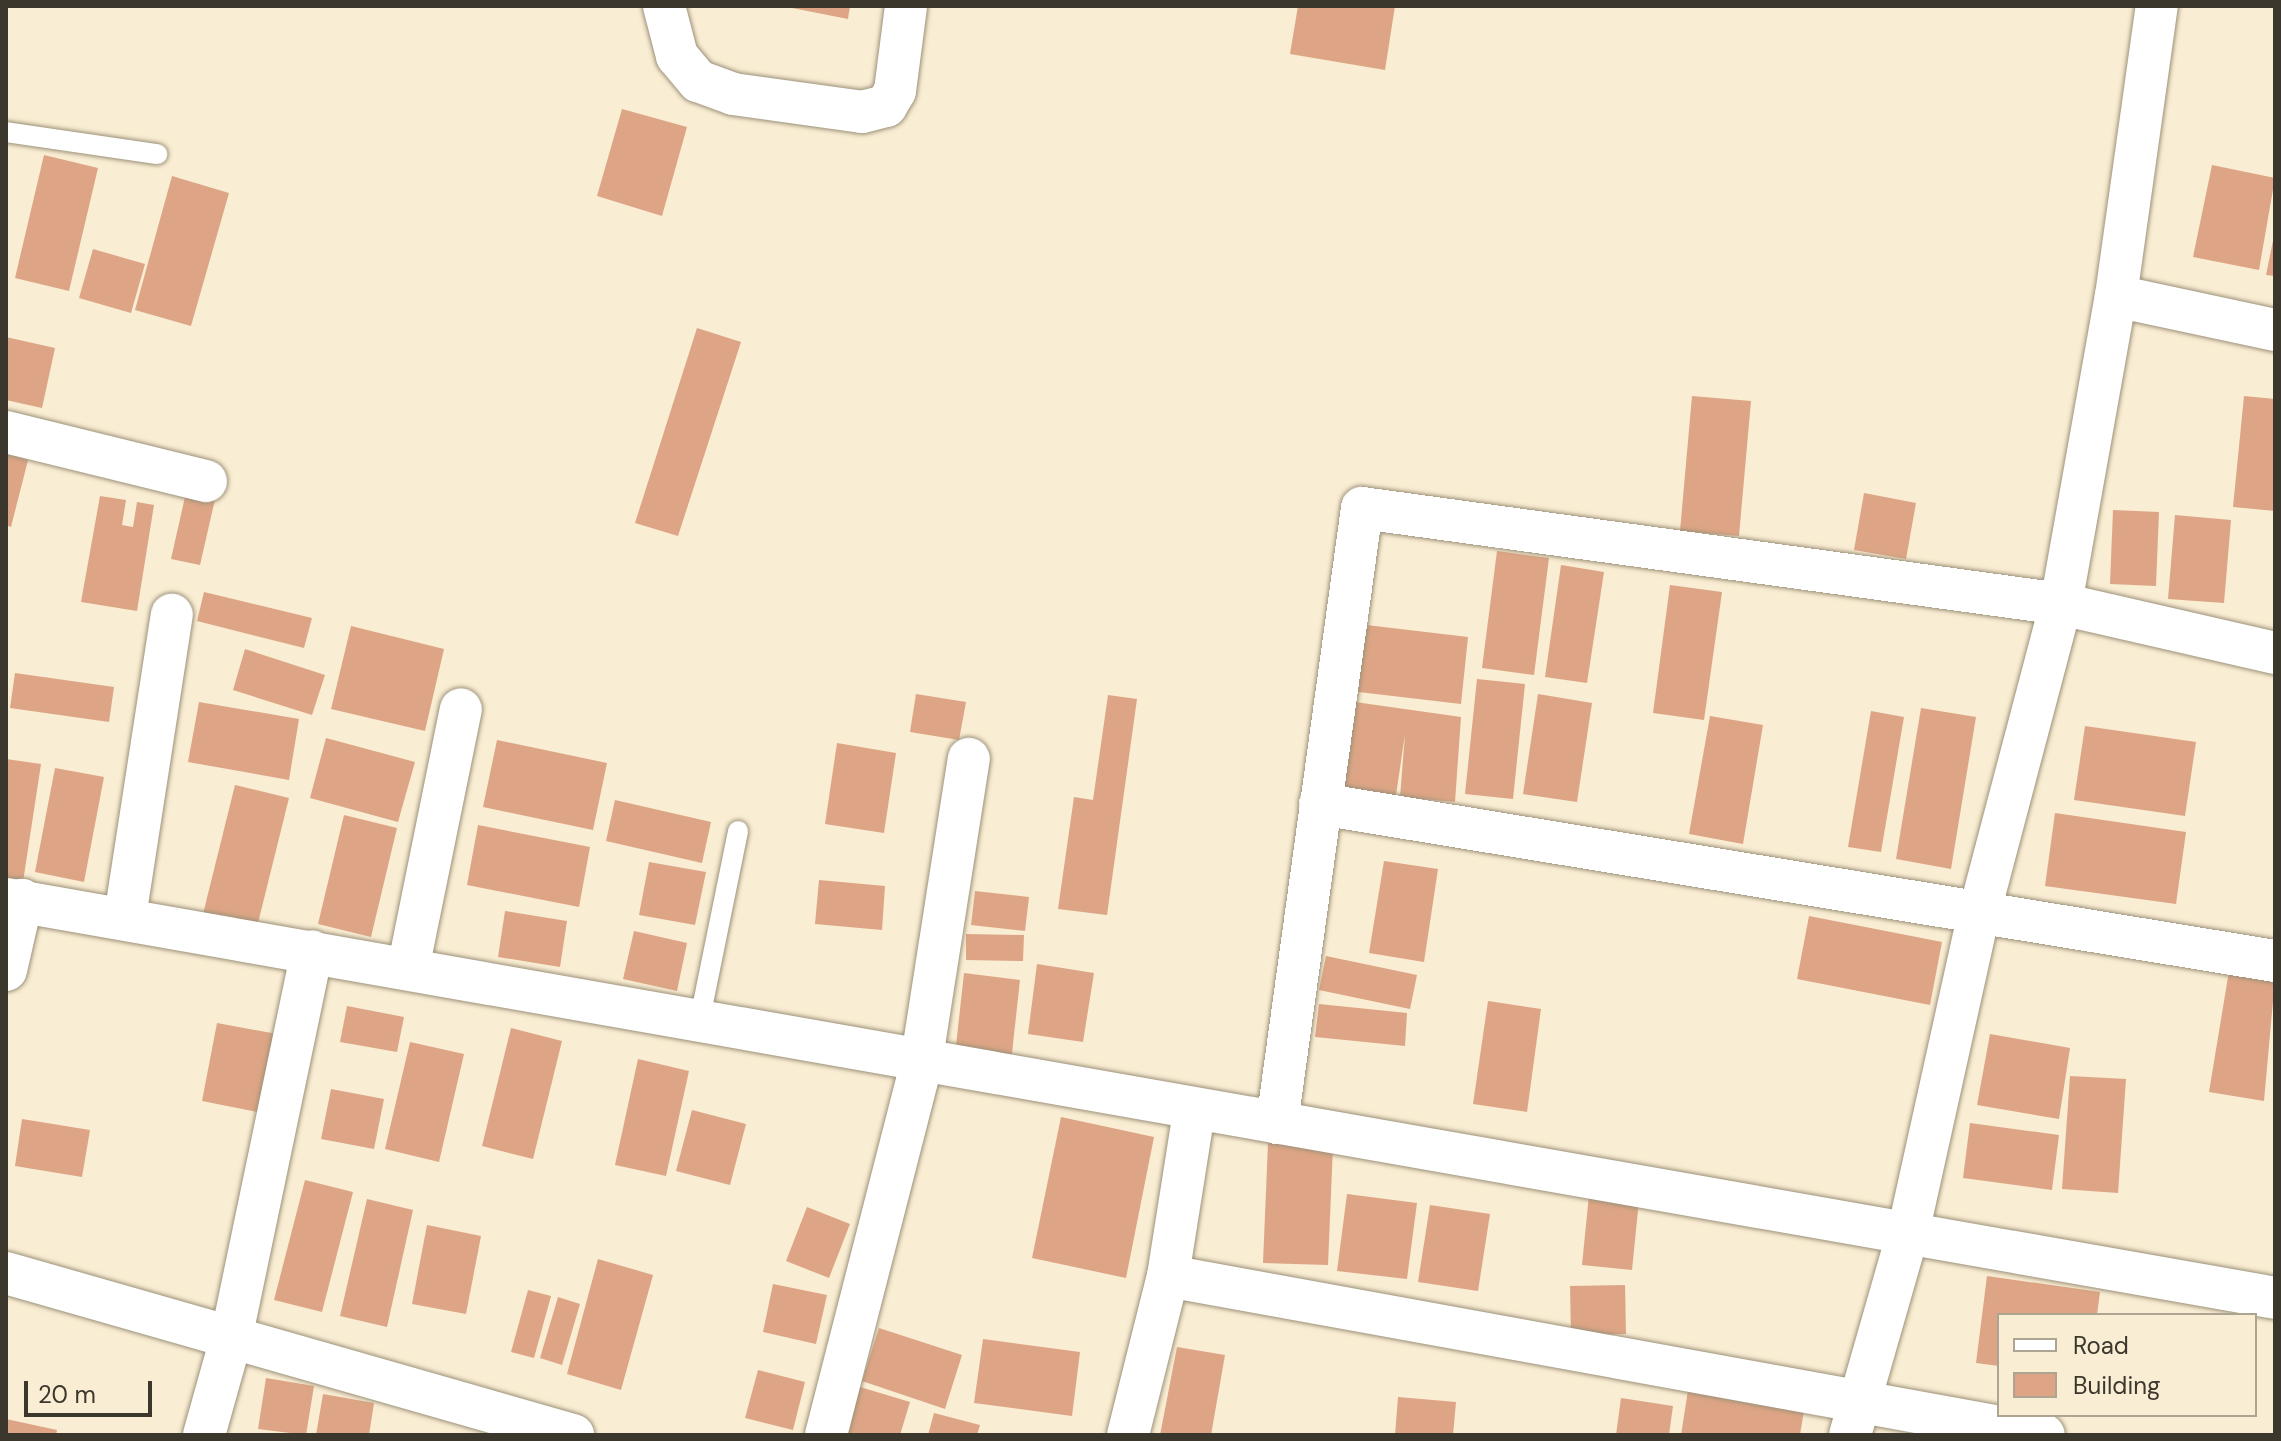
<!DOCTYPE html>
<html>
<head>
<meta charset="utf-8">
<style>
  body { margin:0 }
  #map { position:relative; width:2281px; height:1441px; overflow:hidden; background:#f9edd3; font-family:"DM Sans",sans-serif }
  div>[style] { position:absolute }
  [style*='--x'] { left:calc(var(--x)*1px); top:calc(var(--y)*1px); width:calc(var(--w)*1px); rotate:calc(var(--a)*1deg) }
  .building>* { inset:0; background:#dda585 }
  .roads { filter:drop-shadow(0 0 2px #9c9179) drop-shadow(0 0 2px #9c9179) }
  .lane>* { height:20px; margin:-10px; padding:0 10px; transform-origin:10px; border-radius:10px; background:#fff }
  .street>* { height:42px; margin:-21px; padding:0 21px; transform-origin:21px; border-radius:21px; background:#fff }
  span { translate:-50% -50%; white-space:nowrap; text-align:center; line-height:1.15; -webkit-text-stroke:7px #f9edd3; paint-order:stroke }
  .frame { position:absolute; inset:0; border:8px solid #3c372d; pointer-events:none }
  .legend { position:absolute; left:1997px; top:1313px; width:260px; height:104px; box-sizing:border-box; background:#f9edd3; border:2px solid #ada491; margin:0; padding:10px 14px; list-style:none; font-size:24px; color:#3c372d }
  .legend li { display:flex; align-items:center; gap:16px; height:40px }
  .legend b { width:40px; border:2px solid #ada491 }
  .scale { position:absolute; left:24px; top:1381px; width:128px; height:36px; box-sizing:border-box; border:4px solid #3c372d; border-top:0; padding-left:10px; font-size:24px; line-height:28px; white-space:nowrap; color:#3c372d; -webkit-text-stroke:6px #f9edd3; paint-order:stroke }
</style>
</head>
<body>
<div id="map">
  <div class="building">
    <i style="clip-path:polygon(782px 6px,850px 6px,848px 19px)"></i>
    <i style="clip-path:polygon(1298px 6px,1395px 6px,1385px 70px,1290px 54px)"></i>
    <i style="clip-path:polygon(622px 109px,687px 127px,662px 216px,597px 196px)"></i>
    <i style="clip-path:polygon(44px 155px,98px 168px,69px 291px,15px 278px)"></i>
    <i style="clip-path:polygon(2212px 165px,2275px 178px,2259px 270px,2193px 257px)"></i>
    <i style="clip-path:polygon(172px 176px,229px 193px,191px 326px,135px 310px)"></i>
    <i style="clip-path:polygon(2275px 231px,2275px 276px,2266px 275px)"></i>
    <i style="clip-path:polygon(93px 249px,145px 264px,131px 313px,79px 298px)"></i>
    <i style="clip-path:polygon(697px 328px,741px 342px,678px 536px,635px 523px)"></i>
    <i style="clip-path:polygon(6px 337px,55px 348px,42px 408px,6px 400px)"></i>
    <i style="clip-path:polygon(1692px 396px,1751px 401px,1739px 536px,1680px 531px)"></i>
    <i style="clip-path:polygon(2244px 396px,2275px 399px,2275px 511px,2233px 507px)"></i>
    <i style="clip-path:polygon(6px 454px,28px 460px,11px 527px,6px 525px)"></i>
    <i style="clip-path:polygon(187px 488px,216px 495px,200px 565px,171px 559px)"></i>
    <i style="clip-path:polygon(1864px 493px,1916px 503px,1906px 559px,1854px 550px)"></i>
    <i style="clip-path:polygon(100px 496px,126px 500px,122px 525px,133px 527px,137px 502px,154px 505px,137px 611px,81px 602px)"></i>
    <i style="clip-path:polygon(2113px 510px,2159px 512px,2156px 586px,2110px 584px)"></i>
    <i style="clip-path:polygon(2175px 515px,2231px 520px,2224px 603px,2168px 599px)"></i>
    <i style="clip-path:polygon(1497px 551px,1549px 558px,1534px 675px,1482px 668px)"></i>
    <i style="clip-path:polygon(1561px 565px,1604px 572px,1587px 683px,1545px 677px)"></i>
    <i style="clip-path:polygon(1670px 585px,1722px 592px,1704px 720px,1653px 713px)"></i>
    <i style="clip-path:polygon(204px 592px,312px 618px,304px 648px,197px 621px)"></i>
    <i style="clip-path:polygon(1358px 624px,1468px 637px,1461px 704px,1350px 691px)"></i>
    <i style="clip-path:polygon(351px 626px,444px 649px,425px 731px,331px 709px)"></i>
    <i style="clip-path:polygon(245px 649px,325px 675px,312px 715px,233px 690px)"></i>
    <i style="clip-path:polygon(15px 673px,114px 687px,109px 722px,10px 708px)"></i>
    <i style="clip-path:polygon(1477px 679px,1525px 684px,1513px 799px,1465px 794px)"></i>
    <i style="clip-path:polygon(916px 694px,966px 702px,959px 740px,910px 732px)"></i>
    <i style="clip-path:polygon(1538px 694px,1592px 703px,1577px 802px,1523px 794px)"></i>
    <i style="clip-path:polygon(1108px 695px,1137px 699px,1107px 915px,1058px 909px,1074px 797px,1093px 800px)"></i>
    <i style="clip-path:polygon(1348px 701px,1461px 717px,1455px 802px,1400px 797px,1405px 734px,1395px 802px,1335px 793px)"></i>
    <i style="clip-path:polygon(199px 702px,299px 719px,289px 780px,188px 762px)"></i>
    <i style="clip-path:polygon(1921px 708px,1976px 717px,1951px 869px,1896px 859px)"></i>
    <i style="clip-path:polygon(1871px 711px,1904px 717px,1881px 852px,1848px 847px)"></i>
    <i style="clip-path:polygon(1710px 716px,1763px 725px,1743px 844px,1689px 834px)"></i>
    <i style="clip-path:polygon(2085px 726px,2196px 742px,2185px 816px,2074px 800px)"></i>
    <i style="clip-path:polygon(326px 738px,415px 762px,398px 822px,310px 798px)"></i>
    <i style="clip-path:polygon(497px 740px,607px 763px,593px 830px,483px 807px)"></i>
    <i style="clip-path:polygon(837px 743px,896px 753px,884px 833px,825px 824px)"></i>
    <i style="clip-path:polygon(6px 759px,41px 764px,21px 895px,6px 893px)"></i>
    <i style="clip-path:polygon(55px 768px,104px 777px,84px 882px,35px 872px)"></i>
    <i style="clip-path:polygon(235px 785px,289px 798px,256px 931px,202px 918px)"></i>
    <i style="clip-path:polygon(615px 800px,711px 822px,702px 863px,606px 841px)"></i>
    <i style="clip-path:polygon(2055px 813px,2186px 832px,2176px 904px,2045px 886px)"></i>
    <i style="clip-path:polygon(344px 815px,397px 828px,371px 937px,318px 924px)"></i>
    <i style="clip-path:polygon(478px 825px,590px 847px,579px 907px,467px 885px)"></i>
    <i style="clip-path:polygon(1384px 861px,1438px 869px,1424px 962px,1369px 953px)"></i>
    <i style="clip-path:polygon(649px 862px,706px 872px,695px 925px,639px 915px)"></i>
    <i style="clip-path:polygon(819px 880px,885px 886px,882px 930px,815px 924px)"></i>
    <i style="clip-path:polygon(975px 891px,1029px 897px,1025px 931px,971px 925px)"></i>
    <i style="clip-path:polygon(505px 911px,567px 921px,560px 967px,498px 957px)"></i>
    <i style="clip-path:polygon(1809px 916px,1942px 942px,1930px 1005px,1797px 979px)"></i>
    <i style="clip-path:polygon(634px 931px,687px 943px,677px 991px,623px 979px)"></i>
    <i style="clip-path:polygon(966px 934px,1024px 935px,1023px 961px,966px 960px)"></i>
    <i style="clip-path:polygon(1326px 956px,1417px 975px,1410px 1009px,1319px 990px)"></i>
    <i style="clip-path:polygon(1037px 964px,1094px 973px,1083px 1042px,1028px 1034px)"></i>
    <i style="clip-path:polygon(2229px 971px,2275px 979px,2264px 1101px,2209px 1092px)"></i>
    <i style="clip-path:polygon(964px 973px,1020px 980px,1011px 1062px,955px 1055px)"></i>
    <i style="clip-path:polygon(1488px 1001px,1541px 1009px,1527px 1112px,1473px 1104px)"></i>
    <i style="clip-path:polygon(1319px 1004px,1407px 1013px,1405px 1046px,1315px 1037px)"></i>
    <i style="clip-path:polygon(347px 1006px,404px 1017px,397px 1052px,340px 1042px)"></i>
    <i style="clip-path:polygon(217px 1023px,277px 1034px,262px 1113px,202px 1101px)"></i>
    <i style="clip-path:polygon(511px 1028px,562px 1041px,533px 1159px,482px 1146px)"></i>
    <i style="clip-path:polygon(1990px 1034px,2070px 1048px,2059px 1119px,1977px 1105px)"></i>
    <i style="clip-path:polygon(410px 1042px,464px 1054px,439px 1162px,385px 1149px)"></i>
    <i style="clip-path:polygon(638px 1059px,689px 1071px,666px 1176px,615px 1165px)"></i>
    <i style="clip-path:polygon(2070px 1076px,2126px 1079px,2118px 1193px,2062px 1189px)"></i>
    <i style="clip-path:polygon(331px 1089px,384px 1099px,374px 1149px,321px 1139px)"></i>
    <i style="clip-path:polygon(692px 1110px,746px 1124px,730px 1185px,676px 1171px)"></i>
    <i style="clip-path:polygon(1061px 1117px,1154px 1137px,1126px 1278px,1032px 1258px)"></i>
    <i style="clip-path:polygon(22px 1119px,90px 1130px,82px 1177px,15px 1166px)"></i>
    <i style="clip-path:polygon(1970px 1123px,2059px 1135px,2052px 1190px,1963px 1178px)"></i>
    <i style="clip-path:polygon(1268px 1143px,1333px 1146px,1328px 1265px,1263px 1263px)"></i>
    <i style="clip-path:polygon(305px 1180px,353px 1192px,322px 1312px,274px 1300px)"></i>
    <i style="clip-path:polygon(1347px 1194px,1417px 1203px,1407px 1279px,1337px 1271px)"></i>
    <i style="clip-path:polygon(1589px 1195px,1639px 1200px,1632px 1270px,1582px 1265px)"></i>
    <i style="clip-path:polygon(367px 1199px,413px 1210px,387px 1327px,340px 1316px)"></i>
    <i style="clip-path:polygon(1430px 1205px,1490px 1214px,1478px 1291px,1418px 1282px)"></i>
    <i style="clip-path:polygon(807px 1207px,850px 1224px,829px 1278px,786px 1261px)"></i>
    <i style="clip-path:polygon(427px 1225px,481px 1236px,466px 1314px,412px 1304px)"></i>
    <i style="clip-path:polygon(598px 1259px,653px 1275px,621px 1390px,567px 1374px)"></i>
    <i style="clip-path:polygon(1987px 1276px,2100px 1292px,2097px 1315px,1999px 1315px,1999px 1366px,1976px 1363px)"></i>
    <i style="clip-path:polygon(773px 1284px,827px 1295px,816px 1344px,763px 1332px)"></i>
    <i style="clip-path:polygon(1625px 1285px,1626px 1334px,1571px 1335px,1570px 1286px)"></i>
    <i style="clip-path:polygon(528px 1290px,551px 1296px,534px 1358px,511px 1352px)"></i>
    <i style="clip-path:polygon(558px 1297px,580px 1304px,562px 1365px,540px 1358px)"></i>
    <i style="clip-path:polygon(879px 1328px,962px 1355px,945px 1409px,862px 1381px)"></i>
    <i style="clip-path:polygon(983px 1339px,1080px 1352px,1072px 1416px,974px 1403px)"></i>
    <i style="clip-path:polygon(1177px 1347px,1225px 1355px,1211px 1435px,1160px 1435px)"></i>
    <i style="clip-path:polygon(758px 1370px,805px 1382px,793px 1430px,745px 1418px)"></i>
    <i style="clip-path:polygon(266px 1378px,314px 1386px,306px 1435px,258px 1429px)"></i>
    <i style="clip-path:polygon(1689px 1384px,1805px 1404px,1800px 1435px,1681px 1435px)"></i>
    <i style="clip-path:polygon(860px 1387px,910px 1402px,900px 1435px,846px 1435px)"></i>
    <i style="clip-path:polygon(323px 1394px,374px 1403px,369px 1435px,316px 1435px)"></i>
    <i style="clip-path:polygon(1398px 1397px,1456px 1402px,1453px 1435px,1395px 1435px)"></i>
    <i style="clip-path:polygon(1621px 1398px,1673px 1406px,1669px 1435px,1616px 1435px)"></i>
    <i style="clip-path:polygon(934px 1413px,980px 1425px,977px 1435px,928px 1435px)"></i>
    <i style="clip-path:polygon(6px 1419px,57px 1430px,56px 1435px,6px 1435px)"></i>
  </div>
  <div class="roads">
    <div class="lane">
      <i style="--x:6;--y:132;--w:153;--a:8.3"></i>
      <i style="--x:699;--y:1023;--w:196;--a:-78.5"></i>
    </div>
    <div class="street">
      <i style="--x:664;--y:6;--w:52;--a:75.4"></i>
      <i style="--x:677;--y:56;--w:33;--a:50"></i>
      <i style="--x:698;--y:81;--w:37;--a:20"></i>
      <i style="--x:733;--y:94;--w:130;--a:7.9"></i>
      <i style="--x:862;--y:112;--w:25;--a:-14"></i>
      <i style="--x:886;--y:106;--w:17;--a:-59"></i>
      <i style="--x:895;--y:91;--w:86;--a:-82.6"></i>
      <i style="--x:2116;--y:296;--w:163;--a:12.1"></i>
      <i style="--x:6;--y:432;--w:206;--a:13.8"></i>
      <i style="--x:1320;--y:804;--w:968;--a:9.34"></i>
      <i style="--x:6;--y:899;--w:2304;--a:9.97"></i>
      <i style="--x:125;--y:917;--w:306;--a:-81.2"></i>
      <i style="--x:408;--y:969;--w:265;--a:-78.5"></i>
      <i style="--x:6;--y:970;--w:72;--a:-77.1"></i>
      <i style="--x:1277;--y:1123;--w:621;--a:-82.13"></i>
      <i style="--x:1362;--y:508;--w:706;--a:7.82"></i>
      <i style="--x:2061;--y:604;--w:220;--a:12.9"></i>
      <i style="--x:6;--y:1273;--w:590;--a:15.95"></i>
      <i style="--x:1168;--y:1276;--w:890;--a:10.29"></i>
      <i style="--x:204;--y:1435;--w:100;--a:-74.3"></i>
      <i style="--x:231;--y:1339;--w:396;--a:-78.2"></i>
      <i style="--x:826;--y:1435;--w:383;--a:-75.6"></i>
      <i style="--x:921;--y:1064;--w:309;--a:-81.1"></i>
      <i style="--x:1128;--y:1435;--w:164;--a:-75.9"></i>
      <i style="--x:1168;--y:1276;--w:167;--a:-81"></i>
      <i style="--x:1850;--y:1435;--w:210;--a:-74"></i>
      <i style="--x:1908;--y:1233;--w:327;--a:-77.5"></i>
      <i style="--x:1979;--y:914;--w:321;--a:-75.2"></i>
      <i style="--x:2061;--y:604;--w:313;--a:-79.9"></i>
      <i style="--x:2116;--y:296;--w:293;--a:-82"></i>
    </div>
  </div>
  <div class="frame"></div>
  <ul class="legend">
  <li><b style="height:10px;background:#fff"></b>Road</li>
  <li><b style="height:22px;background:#dda585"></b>Building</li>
  </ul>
  <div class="scale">20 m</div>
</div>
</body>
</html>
